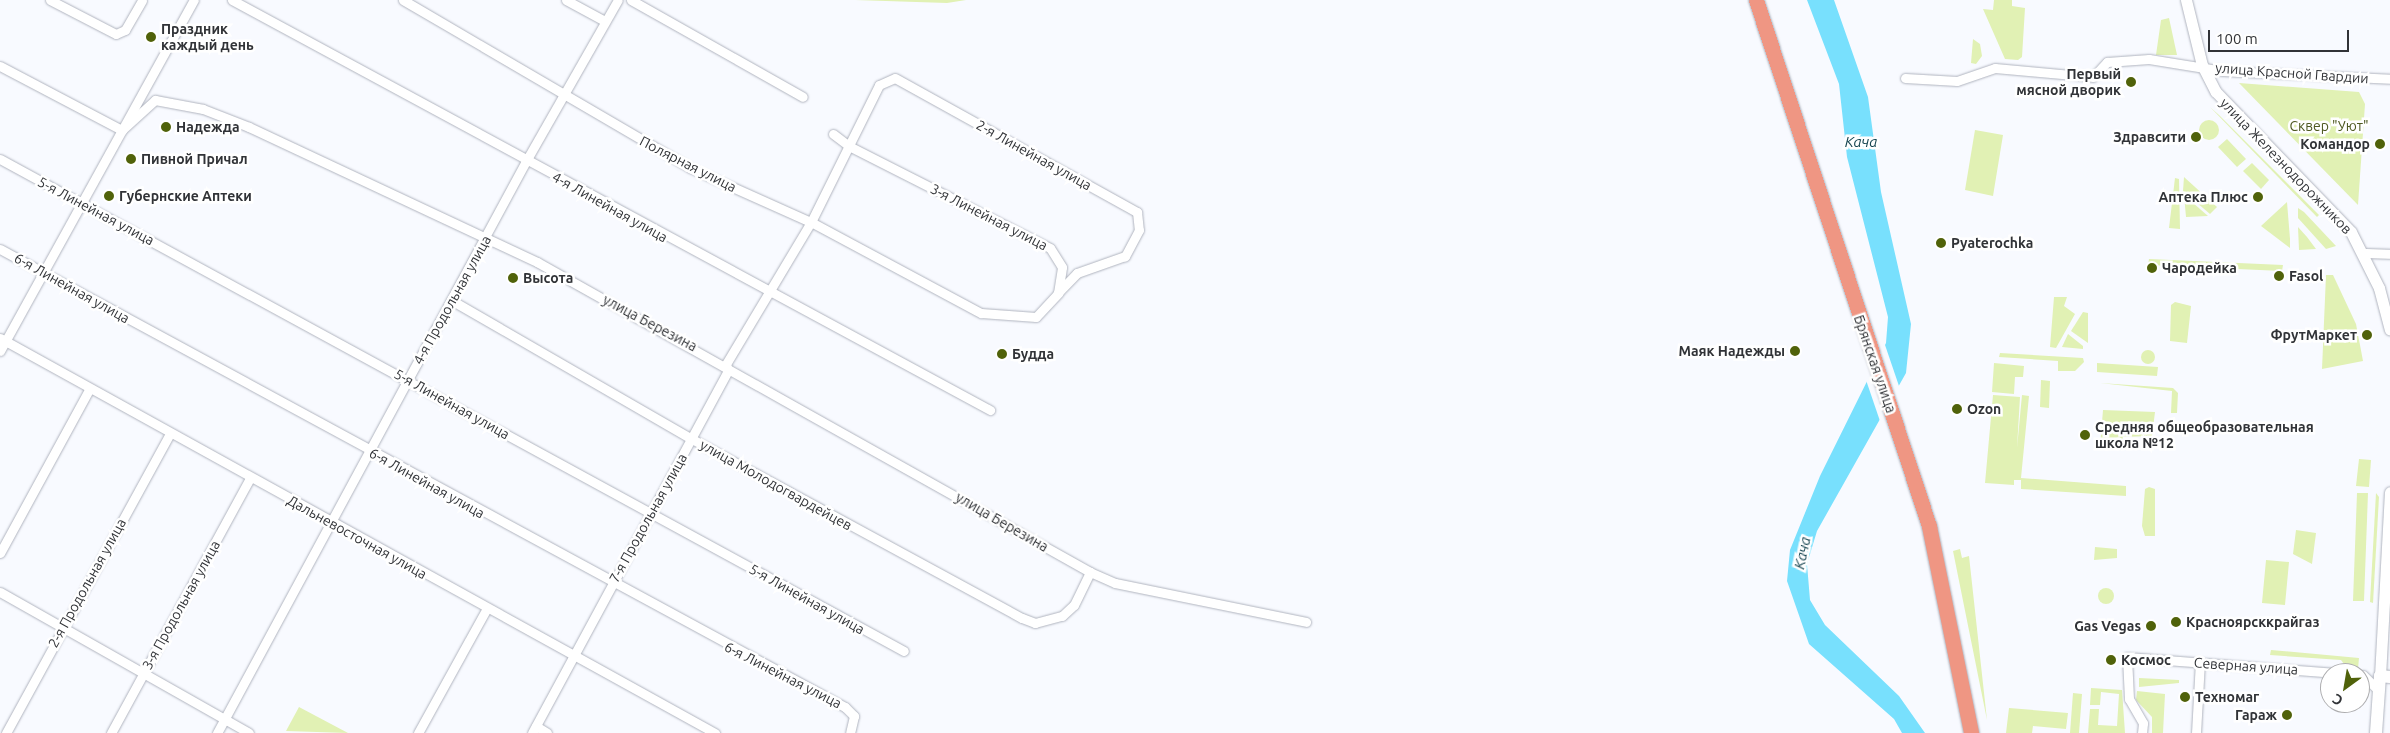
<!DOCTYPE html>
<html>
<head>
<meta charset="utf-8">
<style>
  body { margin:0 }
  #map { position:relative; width:2390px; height:733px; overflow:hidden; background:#f8faff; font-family:Ubuntu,sans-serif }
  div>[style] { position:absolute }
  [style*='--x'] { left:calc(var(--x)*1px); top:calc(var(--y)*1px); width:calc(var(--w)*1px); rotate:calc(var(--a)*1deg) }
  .green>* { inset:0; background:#e1f1b4 }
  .round { border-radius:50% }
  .water>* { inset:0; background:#78e0fd }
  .pier>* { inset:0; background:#f8faff }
  .roads { filter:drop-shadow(0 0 1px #b0b4bf) drop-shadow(0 0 1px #b0b4bf) }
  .minor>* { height:9px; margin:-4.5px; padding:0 4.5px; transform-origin:4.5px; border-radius:4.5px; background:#fff }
  .tertiary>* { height:11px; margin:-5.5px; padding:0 5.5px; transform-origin:5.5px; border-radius:5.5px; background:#fff }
  .secondary>* { height:12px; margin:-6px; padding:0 6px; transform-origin:6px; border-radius:6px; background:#fff }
  .trunk>* { height:15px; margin:-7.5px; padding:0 7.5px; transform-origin:7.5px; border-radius:7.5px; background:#ef9683 }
  .dots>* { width:14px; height:14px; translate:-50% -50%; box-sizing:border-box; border:2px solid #fff; border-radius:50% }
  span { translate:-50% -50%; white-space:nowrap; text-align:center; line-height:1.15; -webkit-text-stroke:5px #fff; paint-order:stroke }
  .poi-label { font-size:14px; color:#313337; font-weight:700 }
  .left { translate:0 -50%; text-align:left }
  .right { translate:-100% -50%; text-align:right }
  .street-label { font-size:14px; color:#313337 }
  .park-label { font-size:14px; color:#4e5921 }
  .water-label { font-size:15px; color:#154450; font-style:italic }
  .north { position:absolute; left:2320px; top:663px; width:50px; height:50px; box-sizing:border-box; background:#fff; border:1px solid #adadaf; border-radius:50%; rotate:212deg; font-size:14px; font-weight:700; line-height:20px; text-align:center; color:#313337 }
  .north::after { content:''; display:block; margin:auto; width:18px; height:22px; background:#50620a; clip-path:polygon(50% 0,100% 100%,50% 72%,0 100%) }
  .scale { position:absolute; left:2208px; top:30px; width:141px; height:22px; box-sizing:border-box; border:2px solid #313337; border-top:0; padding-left:6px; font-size:15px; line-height:18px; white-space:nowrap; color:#313337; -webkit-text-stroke:4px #fff; paint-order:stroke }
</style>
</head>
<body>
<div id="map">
  <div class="green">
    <i style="clip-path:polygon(855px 0,966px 0,947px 3px)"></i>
    <i style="clip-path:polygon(1994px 0,2012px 0,2012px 6px,2025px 8px,2022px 57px,2018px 60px,2005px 59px,1983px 9px,1993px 10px)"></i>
    <i style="clip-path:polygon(2169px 18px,2177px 55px,2156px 55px,2161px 20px)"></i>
    <i style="clip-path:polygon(1973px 39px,1980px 44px,1982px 56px,1976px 64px,1971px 63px)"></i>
    <i style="clip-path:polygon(2239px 83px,2359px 92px,2365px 104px,2358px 205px)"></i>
    <i style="clip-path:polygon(2210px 107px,2219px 115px,2319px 215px,2317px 217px)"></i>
    <i class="round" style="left:2199px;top:120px;width:20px;height:20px"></i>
    <i style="clip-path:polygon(1975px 130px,2003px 135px,1993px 196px,1965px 190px)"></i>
    <i style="clip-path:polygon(2227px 139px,2246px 159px,2237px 167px,2218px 147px)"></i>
    <i style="clip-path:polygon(2252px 163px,2269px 180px,2261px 189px,2243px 171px)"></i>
    <i style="clip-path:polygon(2184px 177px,2217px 207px,2210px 214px,2183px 191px)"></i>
    <i style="clip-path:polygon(2175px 178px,2179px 179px,2180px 229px,2169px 228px)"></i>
    <i style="clip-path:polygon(2184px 195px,2208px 216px,2186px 217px)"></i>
    <i style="clip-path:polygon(2287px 202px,2290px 239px,2290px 248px,2261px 226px)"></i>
    <i style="clip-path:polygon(2298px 208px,2304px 212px,2336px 246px,2326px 249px,2298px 218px)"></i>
    <i style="clip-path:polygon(2298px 227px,2307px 237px,2316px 249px,2299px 250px)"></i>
    <i style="clip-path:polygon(2149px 259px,2283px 265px,2282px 271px,2148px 265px)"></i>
    <i style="clip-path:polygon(2326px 275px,2333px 275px,2356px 324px,2363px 361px,2322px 369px)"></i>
    <i style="clip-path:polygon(2054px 297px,2067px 297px,2064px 306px,2075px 314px,2056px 348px,2050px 347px)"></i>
    <i style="clip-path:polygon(2175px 302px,2191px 306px,2187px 343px,2170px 341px,2171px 305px)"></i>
    <i style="clip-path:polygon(2083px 312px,2088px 313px,2088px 343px,2071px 331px)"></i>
    <i style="clip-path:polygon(2068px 334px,2083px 346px,2083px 349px,2062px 347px)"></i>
    <i class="round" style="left:2141px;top:350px;width:14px;height:14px"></i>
    <i style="clip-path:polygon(2000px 353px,2083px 358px,2084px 362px,2075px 371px,2058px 371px,2058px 361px,1999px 357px)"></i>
    <i style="clip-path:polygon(1994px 363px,2024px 366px,2023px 377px,2015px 377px,2014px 394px,1992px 392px)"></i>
    <i style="clip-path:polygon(2097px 363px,2158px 367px,2157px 376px,2097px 372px)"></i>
    <i style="clip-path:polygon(2041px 380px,2050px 381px,2049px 408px,2040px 407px)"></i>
    <i style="clip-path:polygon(2100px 383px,2173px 388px,2178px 393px,2177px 413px,2171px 413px,2172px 391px)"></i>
    <i style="clip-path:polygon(1993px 395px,2020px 397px,2017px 448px,2022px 395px,2029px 396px,2021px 478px,2126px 486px,2126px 496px,2021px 489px,2021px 480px,2014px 480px,2014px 485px,1985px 483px)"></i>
    <i style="clip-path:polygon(2103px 410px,2155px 412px,2152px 436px,2123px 437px,2123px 447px,2100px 446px)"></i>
    <i style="clip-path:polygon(2359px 459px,2371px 460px,2369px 487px,2356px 486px)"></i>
    <i style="clip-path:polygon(2149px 487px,2155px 489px,2155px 536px,2145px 536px,2142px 526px,2145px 489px)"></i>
    <i style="clip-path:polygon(2357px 493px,2368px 493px,2364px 601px,2353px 601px)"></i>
    <i style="clip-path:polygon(2376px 493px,2379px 497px,2373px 603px,2370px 602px)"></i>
    <i style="clip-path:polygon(2296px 530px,2316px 533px,2312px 564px,2293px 554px)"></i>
    <i style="clip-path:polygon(2095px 547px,2117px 549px,2117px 558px,2094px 560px)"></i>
    <i style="clip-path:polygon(1960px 549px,1962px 558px,1969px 556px,1987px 720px,1953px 551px)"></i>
    <i style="clip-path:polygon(2266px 560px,2289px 562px,2285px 605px,2262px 603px)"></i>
    <i class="round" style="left:2098px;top:588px;width:16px;height:16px"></i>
    <i style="clip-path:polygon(2271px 650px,2359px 658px,2358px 669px,2347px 668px,2341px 660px,2270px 655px)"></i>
    <i style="clip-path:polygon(2139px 678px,2179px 680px,2179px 683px,2139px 687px)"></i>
    <i style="clip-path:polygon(2091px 688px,2122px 690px,2125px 733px,2088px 733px,2090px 709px,2099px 709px,2098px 725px,2117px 726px,2119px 694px,2101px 692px,2100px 705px,2090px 705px)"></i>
    <i style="clip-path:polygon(2137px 691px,2165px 694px,2163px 733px,2152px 733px,2152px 717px,2136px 700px)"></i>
    <i style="clip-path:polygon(2073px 693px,2082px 694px,2079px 733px,2070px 733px)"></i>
    <i style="clip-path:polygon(299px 707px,348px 733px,286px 731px)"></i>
    <i style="clip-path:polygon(2009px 708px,2068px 713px,2066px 729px,2033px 726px,2032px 733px,2006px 733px)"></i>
  </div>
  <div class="water">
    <i style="clip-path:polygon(1807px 0,1834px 0,1868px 97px,1881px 192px,1911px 324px,1906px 373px,1817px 531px,1807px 564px,1810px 600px,1825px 625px,1899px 696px,1925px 733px,1902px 733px,1894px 719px,1809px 644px,1787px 581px,1790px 550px,1820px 476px,1886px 343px,1888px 317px,1847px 157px,1839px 84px)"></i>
  </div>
  <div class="pier">
    <i style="clip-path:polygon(1884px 342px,1900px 389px,1881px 424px,1866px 380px)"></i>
  </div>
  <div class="roads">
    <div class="minor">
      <i style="--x:50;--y:0;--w:74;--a:27.3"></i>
      <i style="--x:116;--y:34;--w:10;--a:-24"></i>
      <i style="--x:125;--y:30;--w:34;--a:-60"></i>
      <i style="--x:232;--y:0;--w:862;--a:28.41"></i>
      <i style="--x:403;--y:0;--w:333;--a:30.3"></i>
      <i style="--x:690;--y:168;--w:133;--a:24.1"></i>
      <i style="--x:811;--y:222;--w:193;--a:28.2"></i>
      <i style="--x:981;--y:313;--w:55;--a:4.2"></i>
      <i style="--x:1036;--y:317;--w:33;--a:-47"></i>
      <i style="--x:1058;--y:293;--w:26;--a:-81"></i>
      <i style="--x:1062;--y:267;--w:22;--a:-122"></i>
      <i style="--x:1050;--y:248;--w:225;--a:-153.1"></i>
      <i style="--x:849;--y:146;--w:20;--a:-143"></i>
      <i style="--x:566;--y:0;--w:42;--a:28.4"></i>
      <i style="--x:631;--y:0;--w:197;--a:29.4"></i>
      <i style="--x:0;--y:66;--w:138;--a:27.7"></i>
      <i style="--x:122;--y:130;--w:45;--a:-42.3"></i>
      <i style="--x:155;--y:100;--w:49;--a:10.6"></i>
      <i style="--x:203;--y:109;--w:49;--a:21.4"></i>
      <i style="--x:249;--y:127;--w:318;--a:25.1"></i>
      <i style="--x:537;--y:262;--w:634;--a:29.27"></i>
      <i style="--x:1090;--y:572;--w:27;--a:24"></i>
      <i style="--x:1115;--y:583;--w:195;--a:11.5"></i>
      <i style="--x:1905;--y:78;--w:52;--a:3.3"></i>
      <i style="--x:1957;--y:81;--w:40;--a:-18.9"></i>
      <i style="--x:1995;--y:68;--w:98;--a:5.2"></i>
      <i style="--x:2093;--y:77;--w:21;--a:-47"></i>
      <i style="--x:2107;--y:62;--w:42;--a:-4.1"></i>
      <i style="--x:2149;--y:59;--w:75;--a:9.2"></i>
      <i style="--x:2223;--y:71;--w:167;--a:2.7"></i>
      <i style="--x:0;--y:159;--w:1029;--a:28.56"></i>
      <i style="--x:0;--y:249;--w:961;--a:28.46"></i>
      <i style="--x:845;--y:707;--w:13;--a:45"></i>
      <i style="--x:854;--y:716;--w:17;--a:103"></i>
      <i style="--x:2364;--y:253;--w:26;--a:2"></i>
      <i style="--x:451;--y:300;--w:278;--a:30"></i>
      <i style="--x:692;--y:439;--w:375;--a:28.5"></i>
      <i style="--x:1022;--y:618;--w:14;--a:21"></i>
      <i style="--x:1035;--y:623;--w:28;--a:-15"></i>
      <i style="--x:1062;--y:616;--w:16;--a:-43"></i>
      <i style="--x:1074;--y:605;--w:37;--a:-64"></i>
      <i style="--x:0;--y:338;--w:817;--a:28.92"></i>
      <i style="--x:0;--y:351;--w:401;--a:-61.1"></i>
      <i style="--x:0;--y:553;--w:186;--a:-61.4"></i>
      <i style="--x:0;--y:592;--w:286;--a:29.5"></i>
      <i style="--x:2363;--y:675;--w:23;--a:45"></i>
      <i style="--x:536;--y:726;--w:13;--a:32"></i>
      <i style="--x:6;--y:733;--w:341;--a:-61.3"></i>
      <i style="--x:111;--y:733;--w:290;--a:-61.4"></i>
      <i style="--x:217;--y:733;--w:650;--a:-61.62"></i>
      <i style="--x:526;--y:161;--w:185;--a:-60.3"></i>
      <i style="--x:418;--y:733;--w:141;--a:-61.1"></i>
      <i style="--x:532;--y:733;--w:412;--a:-61.6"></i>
      <i style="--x:728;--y:371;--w:7;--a:-106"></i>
      <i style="--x:726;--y:364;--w:165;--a:-59.1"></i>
      <i style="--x:811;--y:222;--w:153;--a:-63.6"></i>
      <i style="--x:879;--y:85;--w:17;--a:-24"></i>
      <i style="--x:895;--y:78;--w:277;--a:29"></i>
      <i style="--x:1137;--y:212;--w:18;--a:84"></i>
      <i style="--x:1139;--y:230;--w:30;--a:118"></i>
      <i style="--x:1125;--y:256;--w:51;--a:160.5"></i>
      <i style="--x:1077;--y:273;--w:28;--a:134"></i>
      <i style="--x:2142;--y:733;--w:10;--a:-84"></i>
      <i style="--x:2143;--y:723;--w:28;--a:-120"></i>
      <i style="--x:2129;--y:699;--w:42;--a:-92.7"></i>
      <i style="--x:2127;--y:657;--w:210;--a:4.4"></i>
      <i style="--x:2196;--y:733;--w:71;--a:-86.8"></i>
    </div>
    <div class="tertiary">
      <i style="--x:2186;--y:0;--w:67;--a:76.2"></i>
      <i style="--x:2202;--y:65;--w:30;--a:63"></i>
      <i style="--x:2216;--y:92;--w:194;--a:46"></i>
      <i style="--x:2351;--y:232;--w:63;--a:63.4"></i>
      <i style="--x:2379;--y:288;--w:43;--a:75.3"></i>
      <i style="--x:2380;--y:676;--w:184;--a:-86.9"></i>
    </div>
    <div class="secondary">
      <i style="--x:2376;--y:733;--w:57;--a:-86"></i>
      <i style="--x:2380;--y:676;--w:10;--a:6"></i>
    </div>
    <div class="trunk">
      <i style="--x:1756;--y:0;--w:554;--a:71.79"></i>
      <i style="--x:1929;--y:526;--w:211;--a:78.5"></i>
    </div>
  </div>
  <div class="dots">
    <i style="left:151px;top:37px;background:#50620a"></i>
    <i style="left:2131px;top:82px;background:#50620a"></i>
    <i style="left:166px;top:127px;background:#50620a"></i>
    <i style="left:2196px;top:137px;background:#50620a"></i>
    <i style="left:2380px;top:144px;background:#50620a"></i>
    <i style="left:131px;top:159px;background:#50620a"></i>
    <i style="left:109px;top:196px;background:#50620a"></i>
    <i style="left:2258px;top:197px;background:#50620a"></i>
    <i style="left:1941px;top:243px;background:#50620a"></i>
    <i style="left:2152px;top:268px;background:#50620a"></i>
    <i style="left:2279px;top:276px;background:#50620a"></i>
    <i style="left:513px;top:278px;background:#50620a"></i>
    <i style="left:2367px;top:335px;background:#50620a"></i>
    <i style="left:1795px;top:351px;background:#50620a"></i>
    <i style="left:1002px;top:354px;background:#50620a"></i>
    <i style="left:1957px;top:409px;background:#50620a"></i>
    <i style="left:2085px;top:435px;background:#50620a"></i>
    <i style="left:2176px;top:622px;background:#50620a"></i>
    <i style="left:2151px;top:626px;background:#50620a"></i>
    <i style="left:2111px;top:660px;background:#50620a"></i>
    <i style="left:2185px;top:697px;background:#50620a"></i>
    <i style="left:2287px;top:715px;background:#50620a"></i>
  </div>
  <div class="poi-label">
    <span class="left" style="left:161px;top:37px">Праздник<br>каждый день</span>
    <span class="right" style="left:2121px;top:82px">Первый<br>мясной дворик</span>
    <span class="left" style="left:176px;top:127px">Надежда</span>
    <span class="right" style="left:2186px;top:137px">Здравсити</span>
    <span class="right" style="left:2370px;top:144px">Командор</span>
    <span class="left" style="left:141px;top:159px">Пивной Причал</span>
    <span class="left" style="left:119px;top:196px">Губернские Аптеки</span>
    <span class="right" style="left:2248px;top:197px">Аптека Плюс</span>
    <span class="left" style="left:1951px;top:243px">Pyaterochka</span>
    <span class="left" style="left:2162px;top:268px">Чародейка</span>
    <span class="left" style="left:2289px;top:276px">Fasol</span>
    <span class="left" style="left:523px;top:278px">Высота</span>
    <span class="right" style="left:2357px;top:335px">ФрутМаркет</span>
    <span class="right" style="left:1785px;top:351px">Маяк Надежды</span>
    <span class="left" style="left:1012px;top:354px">Будда</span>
    <span class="left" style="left:1967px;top:409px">Ozon</span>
    <span class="left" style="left:2095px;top:435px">Средняя общеобразовательная<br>школа №12</span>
    <span class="left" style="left:2186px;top:622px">Красноярсккрайгаз</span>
    <span class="right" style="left:2141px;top:626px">Gas Vegas</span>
    <span class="left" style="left:2121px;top:660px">Космос</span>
    <span class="left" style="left:2195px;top:697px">Техномаг</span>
    <span class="right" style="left:2277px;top:715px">Гараж</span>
  </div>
  <div class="street-label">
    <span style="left:2292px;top:73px;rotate:4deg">улица Красной Гвардии</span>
    <span style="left:1034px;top:155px;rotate:29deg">2-я Линейная улица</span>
    <span style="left:688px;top:164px;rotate:27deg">Полярная улица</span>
    <span style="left:2286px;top:166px;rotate:46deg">улица Железнодорожников</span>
    <span style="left:610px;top:207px;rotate:29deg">4-я Линейная улица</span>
    <span style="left:96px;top:211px;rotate:28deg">5-я Линейная улица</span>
    <span style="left:989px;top:217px;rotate:27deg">3-я Линейная улица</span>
    <span style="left:72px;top:288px;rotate:29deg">6-я Линейная улица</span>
    <span style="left:452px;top:300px;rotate:-61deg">4-я Продольная улица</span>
    <span style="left:650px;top:323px;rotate:28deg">улица Березина</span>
    <span style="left:1875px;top:364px;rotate:71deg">Брянская улица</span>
    <span style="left:452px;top:404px;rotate:29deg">5-я Линейная улица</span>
    <span style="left:427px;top:483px;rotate:29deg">6-я Линейная улица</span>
    <span style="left:776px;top:485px;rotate:29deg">улица Молодогвардейцев</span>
    <span style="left:648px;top:518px;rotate:-61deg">7-я Продольная улица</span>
    <span style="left:1002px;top:522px;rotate:30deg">улица Березина</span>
    <span style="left:357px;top:537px;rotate:29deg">Дальневосточная улица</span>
    <span style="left:87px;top:583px;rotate:-61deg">2-я Продольная улица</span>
    <span style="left:807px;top:599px;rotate:29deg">5-я Линейная улица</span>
    <span style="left:181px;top:605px;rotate:-61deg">3-я Продольная улица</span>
    <span style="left:2246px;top:666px;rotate:4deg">Северная улица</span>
    <span style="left:783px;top:675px;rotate:27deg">6-я Линейная улица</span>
  </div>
  <div class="park-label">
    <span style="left:2329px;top:126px">Сквер "Уют"</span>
  </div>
  <div class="water-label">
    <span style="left:1861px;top:142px">Кача</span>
    <span style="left:1802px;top:553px;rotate:-78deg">Кача</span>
  </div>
  <div class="north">С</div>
  <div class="scale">100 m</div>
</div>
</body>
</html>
